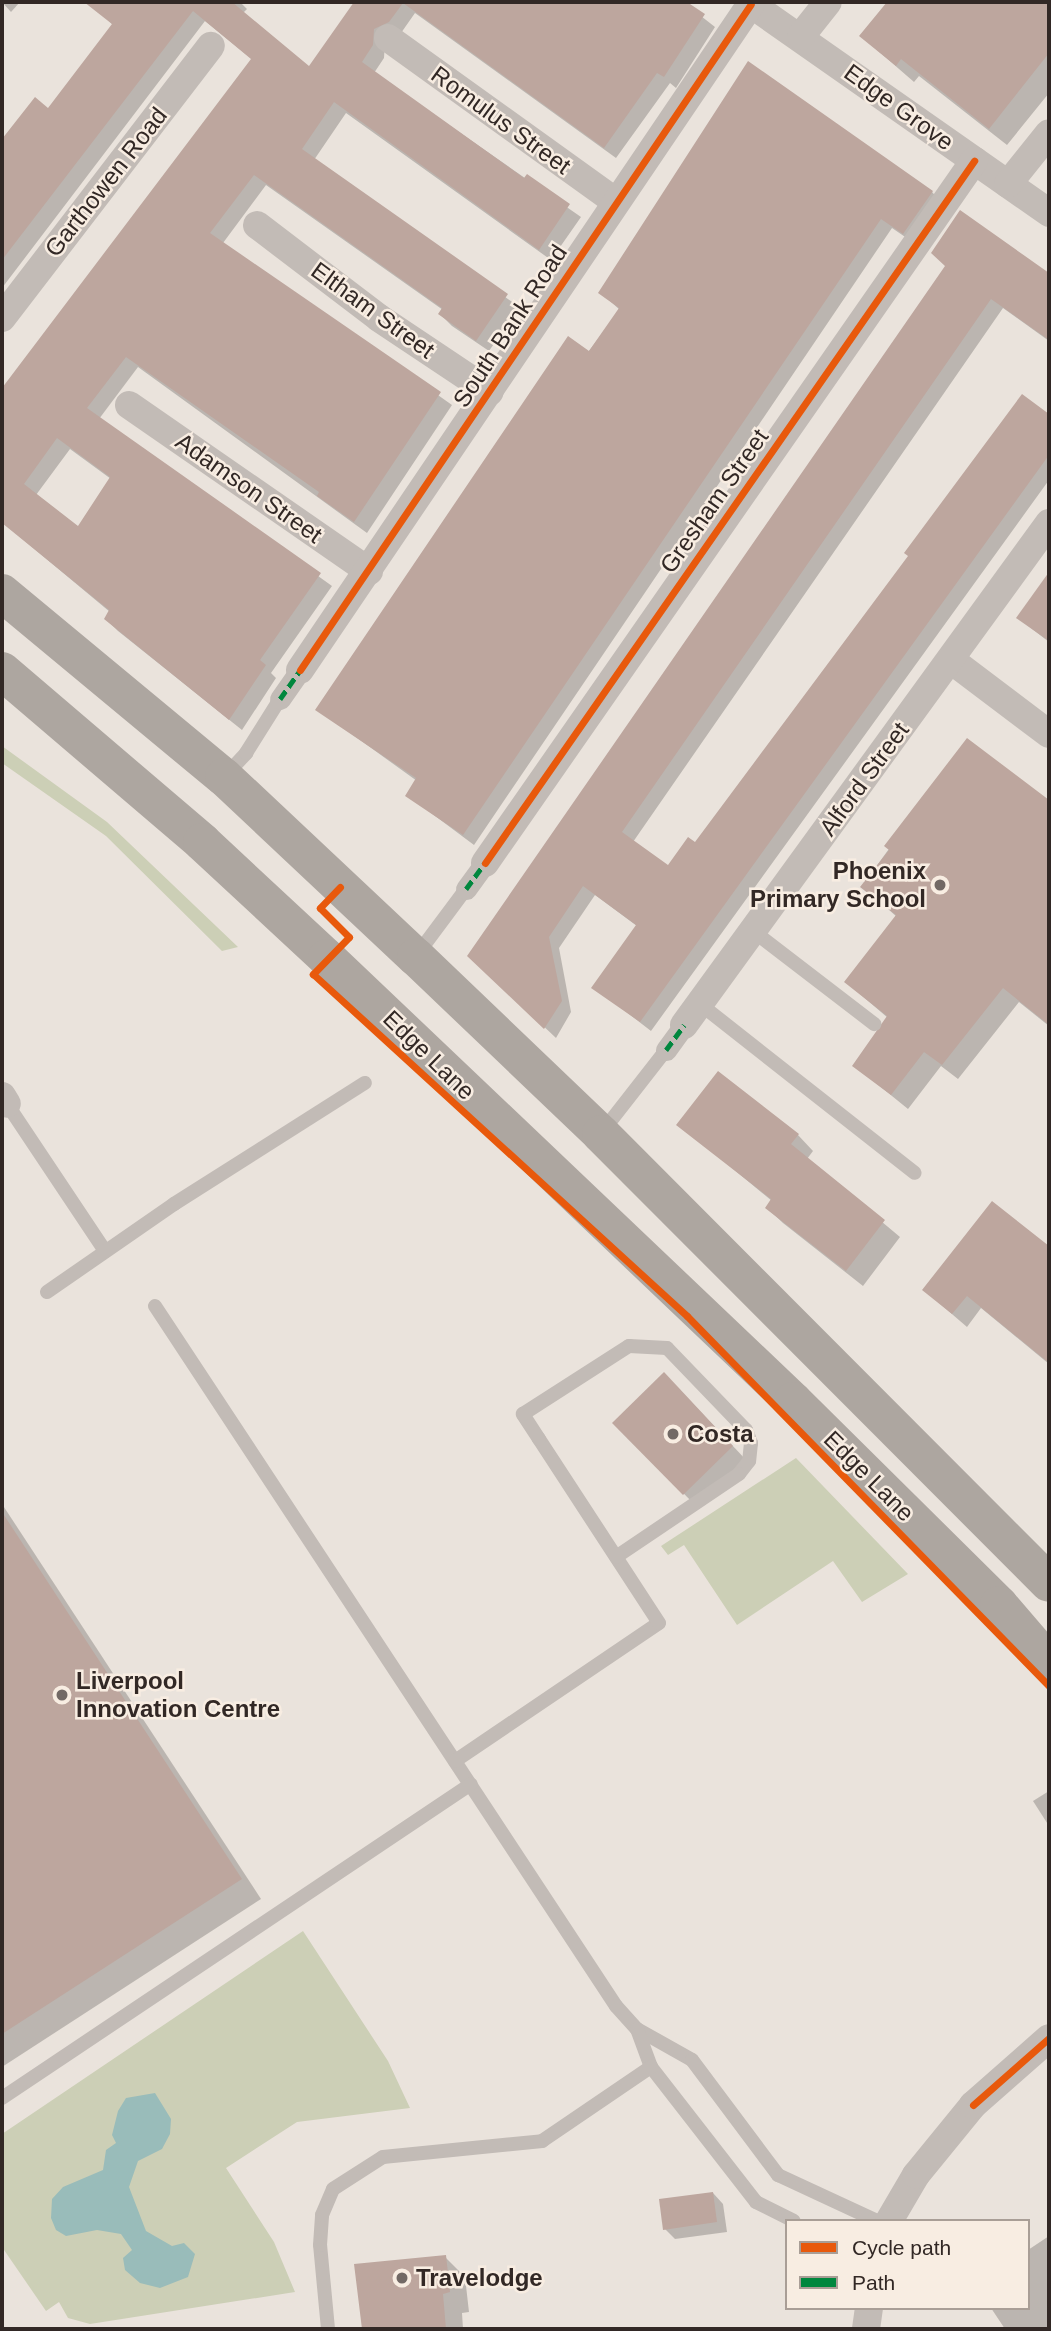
<!DOCTYPE html>
<html>
<head>
<meta charset="utf-8">
<style>
  body { margin:0 }
  #map { position:relative; width:1051px; height:2331px; overflow:hidden; background:#eae3dc; font-family:Helvetica,sans-serif }
  div>[style] { position:absolute }
  [style*='--x'] { left:calc(var(--x)*1px); top:calc(var(--y)*1px); width:calc(var(--w)*1px); rotate:calc(var(--a)*1deg) }
  .green>* { inset:0; background:#cccfb6 }
  .water>* { inset:0; background:#99bcba }
  .shadow>* { inset:0; background:#0003 }
  .building>* { inset:0; background:#bda69e }
  .service>* { height:14px; margin:-7px; padding:0 7px; transform-origin:7px; border-radius:7px; background:#c2bbb6 }
  .pedestrian>* { height:21px; margin:-10.5px; padding:0 10.5px; transform-origin:10.5px; border-radius:10.5px; background:#c2bbb6 }
  .minor>* { height:28px; margin:-14px; padding:0 14px; transform-origin:14px; border-radius:14px; background:#c2bbb6 }
  .trunk>* { height:38px; margin:-19px; padding:0 19px; transform-origin:19px; border-radius:19px; background:#ada6a0 }
  .quiet>* { height:5px; margin-top:-2.5px; transform-origin:0; background:repeating-linear-gradient(90deg,#00873e 0 10px,transparent 0 15px) }
  .cycleway>* { height:7px; margin:-3.5px; padding:0 3.5px; transform-origin:3.5px; border-radius:3.5px; background:#e8590c }
  .dots>* { width:19px; height:19px; translate:-50% -50%; box-sizing:border-box; border:4px solid #f8ede2; border-radius:50% }
  span { translate:-50% -50%; white-space:nowrap; text-align:center; line-height:1.15; -webkit-text-stroke:5px #f8ede2; paint-order:stroke }
  .street-label { font-size:24px; color:#322825 }
  .poi-label { font-size:24px; color:#322825; font-weight:700 }
  .right { translate:-100% -50%; text-align:right }
  .left { translate:0 -50%; text-align:left }
  .frame { position:absolute; inset:0; border:4px solid #322825; pointer-events:none }
  .legend { position:absolute; left:785px; top:2219px; width:245px; height:91px; box-sizing:border-box; background:#f8ede2; border:2px solid #a99e96; margin:0; padding:9px 12px; list-style:none; font-size:21px; color:#322825 }
  .legend li { display:flex; align-items:center; gap:14px; height:35px }
  .legend b { width:35px; border:2px solid #a99e96 }
</style>
</head>
<body>
<div id="map">
  <div class="green">
    <i style="clip-path:polygon(2px 746px,107px 822px,238px 947px,222px 951px,106px 836px,2px 763px)"></i>
    <i style="clip-path:polygon(796px 1458px,908px 1574px,862px 1602px,833px 1561px,737px 1625px,684px 1545px,668px 1555px,661px 1546px)"></i>
    <i style="clip-path:polygon(303px 1931px,388px 2061px,410px 2108px,297px 2122px,226px 2168px,274px 2242px,295px 2292px,90px 2324px,68px 2318px,59px 2302px,46px 2311px,2px 2247px,2px 2134px)"></i>
  </div>
  <div class="water">
    <i style="clip-path:polygon(155px 2093px,171px 2119px,170px 2134px,162px 2149px,138px 2161px,129px 2187px,146px 2231px,172px 2246px,184px 2243px,195px 2254px,188px 2277px,160px 2288px,140px 2283px,125px 2270px,123px 2258px,132px 2250px,121px 2234px,97px 2230px,66px 2236px,56px 2230px,51px 2218px,52px 2199px,63px 2187px,103px 2170px,106px 2150px,116px 2143px,112px 2135px,118px 2111px,126px 2098px)"></i>
  </div>
  <div class="shadow">
    <i style="clip-path:polygon(2px 2px,20px 2px,11px 12px)"></i>
    <i style="clip-path:polygon(evenodd,114px 2px,240px 2px,247px 9px,243px 13px,309px 68px,356px 2px,683px 2px,715px 27px,676px 88px,670px 83px,616px 158px,415px 13px,401px 33px,385px 41px,384px 58px,374px 73px,581px 217px,551px 260px,346px 113px,314px 160px,519px 307px,489px 351px,452px 326px,440px 314px,443px 310px,266px 185px,223px 243px,452px 405px,367px 533px,138px 367px,99px 419px,332px 586px,271px 673px,276px 678px,242px 730px,118px 631px,106px 619px,110px 612px,2px 522px,2px 390px,253px 60px,205px 21px,2px 288px,2px 144px,35px 100px,48px 110px,113px 25px,103px 15px,114px 2px,70px 449px,111px 479px,78px 528px,36px 495px,70px 449px)"></i>
    <i style="clip-path:polygon(888px 2px,979px 2px,975px 7px,1006px 32px,1030px 2px,1049px 2px,1049px 93px,1007px 145px,919px 76px,914px 82px,861px 36px)"></i>
    <i style="clip-path:polygon(932px 192px,942px 203px,914px 243px,892px 228px,474px 845px,407px 795px,417px 781px,317px 709px,620px 310px,600px 292px)"></i>
    <i style="clip-path:polygon(961px 212px,1049px 275px,1049px 341px,1003px 308px,633px 842px,669px 868px,695px 844px,910px 556px,1022px 396px,1049px 416px,1049px 480px,651px 1031px,594px 987px,637px 926px,595px 895px,559px 948px,571px 1012px,556px 1038px,480px 966px,947px 266px)"></i>
    <i style="clip-path:polygon(1049px 575px,1049px 642px,1018px 618px)"></i>
    <i style="clip-path:polygon(968px 740px,1049px 803px,1049px 1026px,1019px 1002px,958px 1079px,941px 1066px,908px 1109px,855px 1066px,888px 1018px,846px 982px,897px 917px,862px 886px)"></i>
    <i style="clip-path:polygon(718px 1073px,798px 1135px,813px 1151px,807px 1159px,900px 1237px,863px 1286px,783px 1223px,767px 1208px,772px 1201px,679px 1124px)"></i>
    <i style="clip-path:polygon(992px 1204px,1049px 1249px,1049px 1364px,981px 1308px,967px 1327px,924px 1290px)"></i>
    <i style="clip-path:polygon(680px 1390px,748px 1462px,699px 1509px,614px 1423px)"></i>
    <i style="clip-path:polygon(2px 1504px,261px 1899px,2px 2067px)"></i>
    <i style="clip-path:polygon(1049px 1791px,1049px 1826px,1033px 1801px)"></i>
    <i style="clip-path:polygon(713px 2193px,723px 2204px,727px 2232px,675px 2239px,665px 2229px)"></i>
    <i style="clip-path:polygon(1049px 2236px,1049px 2329px,1005px 2329px,991px 2308px,1028px 2308px,1028px 2250px)"></i>
    <i style="clip-path:polygon(445px 2257px,465px 2277px,469px 2312px,462px 2313px,463px 2329px,364px 2329px,356px 2266px)"></i>
  </div>
  <div class="building">
    <i style="clip-path:polygon(evenodd,84px 2px,232px 2px,309px 66px,354px 2px,687px 2px,705px 14px,664px 77px,657px 73px,604px 148px,403px 3px,389px 22px,374px 29px,373px 45px,362px 62px,524px 178px,527px 174px,570px 204px,539px 250px,334px 102px,302px 149px,508px 294px,476px 341px,438px 314px,442px 308px,254px 175px,210px 233px,441px 392px,354px 522px,317px 496px,319px 492px,126px 357px,87px 408px,321px 573px,260px 660px,266px 665px,229px 720px,104px 619px,109px 610px,2px 523px,2px 388px,251px 59px,193px 11px,2px 260px,2px 139px,35px 97px,48px 108px,112px 24px,84px 2px,57px 438px,110px 477px,78px 526px,24px 484px,57px 438px)"></i>
    <i style="clip-path:polygon(887px 2px,1049px 2px,1049px 53px,989px 129px,901px 59px,896px 66px,859px 36px)"></i>
    <i style="clip-path:polygon(748px 61px,933px 191px,903px 234px,881px 219px,463px 835px,405px 796px,416px 778px,315px 710px,568px 336px,589px 351px,619px 308px,598px 293px)"></i>
    <i style="clip-path:polygon(960px 210px,1049px 273px,1049px 340px,991px 299px,622px 832px,668px 865px,688px 837px,695px 842px,908px 556px,904px 553px,1022px 394px,1049px 414px,1049px 455px,640px 1022px,591px 988px,636px 925px,583px 886px,549px 937px,562px 1001px,544px 1029px,467px 956px,945px 266px,931px 253px)"></i>
    <i style="clip-path:polygon(1049px 572px,1049px 641px,1016px 618px)"></i>
    <i style="clip-path:polygon(967px 738px,1049px 800px,1049px 1025px,1003px 988px,942px 1065px,924px 1052px,891px 1095px,852px 1066px,887px 1016px,844px 982px,896px 915px,860px 887px,889px 850px,884px 846px)"></i>
    <i style="clip-path:polygon(718px 1071px,799px 1134px,791px 1144px,885px 1220px,846px 1271px,765px 1208px,771px 1199px,676px 1125px)"></i>
    <i style="clip-path:polygon(992px 1201px,1049px 1246px,1049px 1363px,967px 1296px,952px 1314px,922px 1290px)"></i>
    <i style="clip-path:polygon(664px 1372px,733px 1446px,683px 1495px,612px 1423px)"></i>
    <i style="clip-path:polygon(2px 1512px,242px 1879px,2px 2034px)"></i>
    <i style="clip-path:polygon(713px 2192px,717px 2222px,663px 2230px,659px 2199px)"></i>
    <i style="clip-path:polygon(446px 2255px,450px 2292px,443px 2294px,446px 2329px,362px 2329px,354px 2264px)"></i>
  </div>
  <div class="service">
    <i style="--x:224;--y:777;--w:33;--a:-47"></i>
    <i style="--x:246;--y:753;--w:64;--a:-57.8"></i>
    <i style="--x:753;--y:931;--w:153;--a:37.5"></i>
    <i style="--x:416;--y:956;--w:84;--a:-53.3"></i>
    <i style="--x:700;--y:1004;--w:273;--a:38.2"></i>
    <i style="--x:7;--y:1104;--w:177;--a:56.3"></i>
    <i style="--x:602;--y:1132;--w:104;--a:-52"></i>
    <i style="--x:47;--y:1292;--w:155;--a:-34.7"></i>
    <i style="--x:174;--y:1204;--w:226;--a:-32.4"></i>
    <i style="--x:155;--y:1306;--w:838;--a:56.63"></i>
    <i style="--x:616;--y:2006;--w:31;--a:48"></i>
    <i style="--x:637;--y:2029;--w:63;--a:29.4"></i>
    <i style="--x:692;--y:2060;--w:144;--a:53.2"></i>
    <i style="--x:778;--y:2175;--w:109;--a:24.9"></i>
    <i style="--x:455;--y:1761;--w:246;--a:-34.1"></i>
    <i style="--x:659;--y:1623;--w:220;--a:-123.1"></i>
    <i style="--x:539;--y:1439;--w:30;--a:-123"></i>
    <i style="--x:523;--y:1414;--w:126;--a:-32.7"></i>
    <i style="--x:629;--y:1346;--w:38;--a:3"></i>
    <i style="--x:667;--y:1348;--w:114;--a:46.1"></i>
    <i style="--x:746;--y:1430;--w:14;--a:69"></i>
    <i style="--x:751;--y:1443;--w:18;--a:96"></i>
    <i style="--x:749;--y:1461;--w:16;--a:128"></i>
    <i style="--x:739;--y:1474;--w:148;--a:146"></i>
    <i style="--x:637;--y:2029;--w:40;--a:69.8"></i>
    <i style="--x:651;--y:2067;--w:171;--a:52.1"></i>
    <i style="--x:756;--y:2202;--w:42;--a:26.6"></i>
    <i style="--x:2;--y:2098;--w:564;--a:-33.8"></i>
    <i style="--x:328;--y:2329;--w:84;--a:-95.4"></i>
    <i style="--x:320;--y:2245;--w:30;--a:-86"></i>
    <i style="--x:322;--y:2215;--w:28;--a:-67"></i>
    <i style="--x:333;--y:2189;--w:59;--a:-32.6"></i>
    <i style="--x:383;--y:2157;--w:160;--a:-5.7"></i>
    <i style="--x:542;--y:2141;--w:132;--a:-34.2"></i>
  </div>
  <div class="pedestrian">
    <i style="--x:280;--y:699;--w:35;--a:-55"></i>
    <i style="--x:466;--y:889;--w:32;--a:-54"></i>
    <i style="--x:666;--y:1050;--w:31;--a:-54"></i>
  </div>
  <div class="minor">
    <i style="--x:748;--y:2;--w:368;--a:35"></i>
    <i style="--x:801;--y:36;--w:43;--a:-51.5"></i>
    <i style="--x:388;--y:38;--w:279;--a:35.7"></i>
    <i style="--x:1008;--y:184;--w:65;--a:-51.2"></i>
    <i style="--x:257;--y:225;--w:153;--a:37.3"></i>
    <i style="--x:379;--y:318;--w:133;--a:33.7"></i>
    <i style="--x:2;--y:318;--w:343;--a:-52.5"></i>
    <i style="--x:129;--y:405;--w:292;--a:34.7"></i>
    <i style="--x:951;--y:660;--w:123;--a:37.1"></i>
    <i style="--x:300;--y:670;--w:804;--a:-55.9"></i>
    <i style="--x:485;--y:863;--w:856;--a:-55.14"></i>
    <i style="--x:684;--y:1025;--w:621;--a:-53.98"></i>
    <i style="--x:2;--y:1096;--w:9;--a:58"></i>
    <i style="--x:889;--y:2221;--w:53;--a:-59.6"></i>
    <i style="--x:916;--y:2175;--w:90;--a:-50.8"></i>
    <i style="--x:973;--y:2105;--w:101;--a:-41.4"></i>
    <i style="--x:866;--y:2329;--w:21;--a:-82"></i>
  </div>
  <div class="trunk">
    <i style="--x:2;--y:593;--w:288;--a:39.7"></i>
    <i style="--x:224;--y:777;--w:263;--a:43.2"></i>
    <i style="--x:416;--y:957;--w:256;--a:43.7"></i>
    <i style="--x:601;--y:1134;--w:634;--a:45.06"></i>
    <i style="--x:2;--y:671;--w:263;--a:40.5"></i>
    <i style="--x:202;--y:842;--w:171;--a:42.9"></i>
    <i style="--x:327;--y:958;--w:643;--a:43.55"></i>
    <i style="--x:793;--y:1401;--w:290;--a:44.7"></i>
    <i style="--x:999;--y:1605;--w:77;--a:49.2"></i>
  </div>
  <div class="quiet">
    <i style="--x:280;--y:699;--w:35;--a:-55"></i>
    <i style="--x:466;--y:889;--w:32;--a:-54"></i>
    <i style="--x:666;--y:1050;--w:31;--a:-54"></i>
  </div>
  <div class="cycleway">
    <i style="--x:300;--y:670;--w:804;--a:-55.9"></i>
    <i style="--x:485;--y:863;--w:856;--a:-55.14"></i>
    <i style="--x:340;--y:887;--w:29;--a:134"></i>
    <i style="--x:320;--y:908;--w:41;--a:45"></i>
    <i style="--x:349;--y:937;--w:52;--a:134.2"></i>
    <i style="--x:313;--y:974;--w:507;--a:42.44"></i>
    <i style="--x:687;--y:1316;--w:518;--a:45.63"></i>
    <i style="--x:973;--y:2105;--w:101;--a:-41.4"></i>
  </div>
  <div class="dots">
    <i style="left:940px;top:885px;background:#726965"></i>
    <i style="left:673px;top:1434px;background:#726965"></i>
    <i style="left:62px;top:1695px;background:#726965"></i>
    <i style="left:402px;top:2278px;background:#726965"></i>
  </div>
  <div class="street-label">
    <span style="left:899px;top:107px;rotate:36deg">Edge Grove</span>
    <span style="left:501px;top:120px;rotate:36deg">Romulus Street</span>
    <span style="left:106px;top:182px;rotate:-52deg">Garthowen Road</span>
    <span style="left:373px;top:310px;rotate:36deg">Eltham Street</span>
    <span style="left:510px;top:326px;rotate:-57deg">South Bank Road</span>
    <span style="left:249px;top:488px;rotate:35deg">Adamson Street</span>
    <span style="left:714px;top:501px;rotate:-55deg">Gresham Street</span>
    <span style="left:864px;top:779px;rotate:-54deg">Alford Street</span>
    <span style="left:429px;top:1055px;rotate:44deg">Edge Lane</span>
    <span style="left:869px;top:1476px;rotate:45deg">Edge Lane</span>
  </div>
  <div class="poi-label">
    <span class="right" style="left:926px;top:885px">Phoenix<br>Primary School</span>
    <span class="left" style="left:687px;top:1434px">Costa</span>
    <span class="left" style="left:76px;top:1695px">Liverpool<br>Innovation Centre</span>
    <span class="left" style="left:416px;top:2278px">Travelodge</span>
  </div>
  <div class="frame"></div>
  <ul class="legend">
  <li><b style="height:9px;background:#e8590c"></b>Cycle path</li>
  <li><b style="height:9px;background:#00873e"></b>Path</li>
  </ul>
</div>
</body>
</html>
